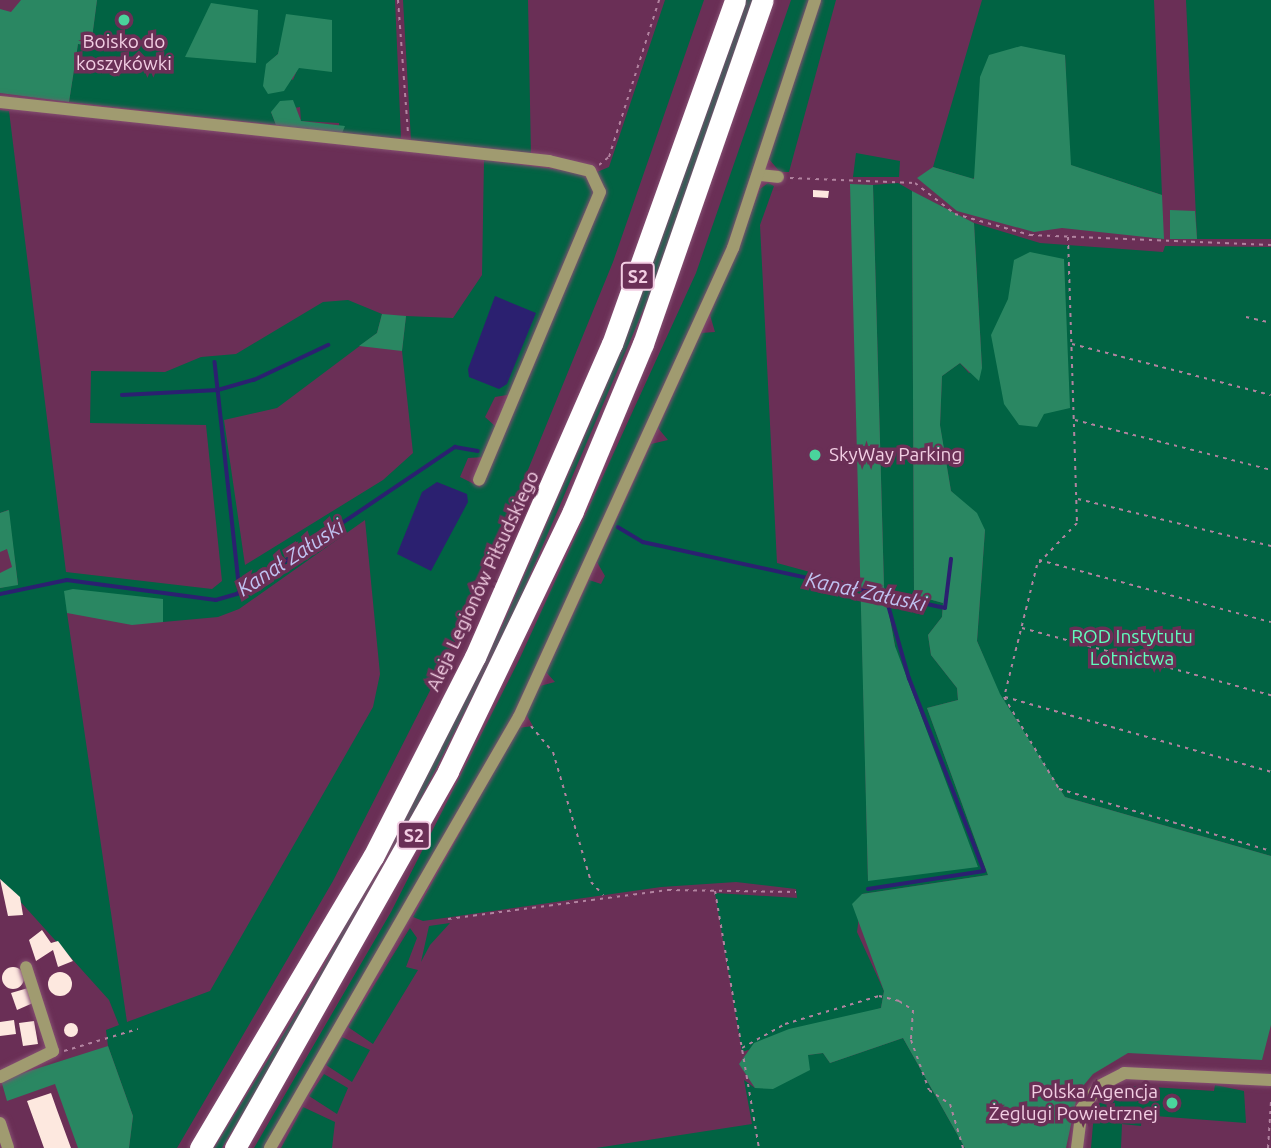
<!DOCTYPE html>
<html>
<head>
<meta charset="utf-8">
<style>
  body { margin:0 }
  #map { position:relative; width:1271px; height:1148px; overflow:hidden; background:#6a2f56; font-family:Ubuntu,sans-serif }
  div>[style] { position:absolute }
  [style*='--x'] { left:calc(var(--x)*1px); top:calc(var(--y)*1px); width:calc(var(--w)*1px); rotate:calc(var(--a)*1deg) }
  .green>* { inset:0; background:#016343 }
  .forest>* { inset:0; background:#2a8762 }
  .water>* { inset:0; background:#2b2070 }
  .stream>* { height:3.5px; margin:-1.75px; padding:0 1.75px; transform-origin:1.75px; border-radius:1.75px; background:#2b2070 }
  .building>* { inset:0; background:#fde8df }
  .round { border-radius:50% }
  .path>* { height:2px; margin-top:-1px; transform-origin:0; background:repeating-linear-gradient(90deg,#b283a0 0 3.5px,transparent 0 8.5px) }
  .roads { filter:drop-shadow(0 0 2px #854f72) drop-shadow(0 0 2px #854f72) }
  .minor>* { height:12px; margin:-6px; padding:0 6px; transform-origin:6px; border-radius:6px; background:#a09b70 }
  .highway>* { height:21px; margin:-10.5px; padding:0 10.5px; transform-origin:10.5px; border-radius:10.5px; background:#fff }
  .dots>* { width:19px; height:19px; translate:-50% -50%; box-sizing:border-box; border:4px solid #6a2f56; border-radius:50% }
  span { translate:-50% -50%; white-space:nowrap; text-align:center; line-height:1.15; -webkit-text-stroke:7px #6a2f56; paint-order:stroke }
  .shield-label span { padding:2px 5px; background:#6a2f56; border:2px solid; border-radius:5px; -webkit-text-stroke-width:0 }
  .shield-label { font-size:18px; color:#f2cee3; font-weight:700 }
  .poi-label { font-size:19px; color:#f2cee3 }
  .left { translate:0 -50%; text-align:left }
  .right { translate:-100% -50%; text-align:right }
  .street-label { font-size:19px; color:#f2cee3 }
  .park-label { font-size:19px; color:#60fdbc }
  .water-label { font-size:21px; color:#c0c3f1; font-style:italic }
</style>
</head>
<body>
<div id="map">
  <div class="green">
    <i style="clip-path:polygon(evenodd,97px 0,395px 0,401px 138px,340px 138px,339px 123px,301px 121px,300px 107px,271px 112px,276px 125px,69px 102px,78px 44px,91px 45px,97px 0,286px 30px,298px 68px,293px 80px,266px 65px,278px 54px,286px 30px)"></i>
    <i style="clip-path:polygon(403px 0,528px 0,531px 156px,411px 140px)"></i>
    <i style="clip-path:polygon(evenodd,665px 0,704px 0,613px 262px,469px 614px,333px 881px,177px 1148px,129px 1148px,133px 1116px,108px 1046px,106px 1030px,119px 1025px,109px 1000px,0 879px,0 588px,18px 584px,8px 510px,0 513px,0 110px,9px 111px,66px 572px,212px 589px,222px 581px,206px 425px,90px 423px,91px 371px,165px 372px,201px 357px,236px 354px,323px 302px,348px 300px,382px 314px,377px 333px,277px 408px,224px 420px,245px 565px,383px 480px,413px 453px,402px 351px,406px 316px,453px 318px,482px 275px,484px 160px,584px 173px,595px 193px,513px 394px,495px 397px,485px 417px,496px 427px,484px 457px,468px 458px,460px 477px,480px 487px,604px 193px,597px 172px,609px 167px,665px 0,365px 520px,380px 674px,373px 707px,210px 991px,127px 1022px,67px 613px,163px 599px,163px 622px,218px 617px,239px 609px,365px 520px)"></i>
    <i style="clip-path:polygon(746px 0,753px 0,651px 292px,511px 620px,398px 844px,291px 1035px,222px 1148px,214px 1148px,315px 983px,503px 624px,604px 391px)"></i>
    <i style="clip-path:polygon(791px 0,809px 0,731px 242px,516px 711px,266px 1148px,254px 1148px,391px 912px,519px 660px,696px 273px)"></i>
    <i style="clip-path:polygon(820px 0,836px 0,789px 172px,780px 172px,769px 159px)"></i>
    <i style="clip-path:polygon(982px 0,1154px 0,1162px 195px,1070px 165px,1065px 55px,980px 77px,979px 170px,973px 179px,933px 167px)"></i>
    <i style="clip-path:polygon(1186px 0,1271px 0,1271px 239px,1197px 239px)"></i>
    <i style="clip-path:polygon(856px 153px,900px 161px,899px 177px,853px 177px)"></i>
    <i style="clip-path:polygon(768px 183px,774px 186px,760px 225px,777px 563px,861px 586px,868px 881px,895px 646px,884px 587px,873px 185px,898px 183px,912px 191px,914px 595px,943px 603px,942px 617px,928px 635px,931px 655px,957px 688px,958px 700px,927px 708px,988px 875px,862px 894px,857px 932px,884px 991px,881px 1008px,742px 1052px,715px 893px,797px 898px,796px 889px,736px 882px,661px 887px,423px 921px,413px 917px,518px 728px,533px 726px,526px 714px,540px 686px,555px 682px,546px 672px,589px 580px,601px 584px,605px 576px,597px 562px,651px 444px,668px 440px,658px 428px,701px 333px,715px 332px,710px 315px,760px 189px)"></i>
    <i style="clip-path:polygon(974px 223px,1040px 243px,1163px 252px,1165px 246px,1271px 247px,1271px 856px,1065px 797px,999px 694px,977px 641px,985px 530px,951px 491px,940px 426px,942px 376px,960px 363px,969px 373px,982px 368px)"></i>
    <i style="clip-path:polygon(450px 923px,430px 945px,421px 962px,429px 926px)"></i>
    <i style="clip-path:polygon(410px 928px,417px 938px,406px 967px,418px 970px,373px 1044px,348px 1027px)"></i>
    <i style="clip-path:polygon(342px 1037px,370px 1050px,352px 1082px,326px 1065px)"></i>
    <i style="clip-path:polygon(903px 1038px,965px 1148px,596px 1148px,752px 1124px,744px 1080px,755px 1088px,808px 1055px,823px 1053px,830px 1063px)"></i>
    <i style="clip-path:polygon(324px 1074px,348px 1088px,337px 1114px,309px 1096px)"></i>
    <i style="clip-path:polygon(1215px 1085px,1244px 1091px,1246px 1123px,1142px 1115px,1141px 1126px,1122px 1124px,1121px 1148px,1091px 1148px,1094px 1113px,1106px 1092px,1136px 1086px,1214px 1091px)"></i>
    <i style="clip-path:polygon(303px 1107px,335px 1122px,332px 1148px,281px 1148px)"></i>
  </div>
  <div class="forest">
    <i style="clip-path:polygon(21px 0,97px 0,91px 46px,78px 44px,69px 102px,0 93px,0 9px,11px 12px)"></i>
    <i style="clip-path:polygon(211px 3px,258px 10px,256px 63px,185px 57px)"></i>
    <i style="clip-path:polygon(286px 14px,332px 20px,332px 72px,299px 68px,284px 91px,268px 94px,263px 86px,266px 64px,278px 54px)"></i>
    <i style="clip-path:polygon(1021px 46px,1065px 55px,1071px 165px,1162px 195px,1164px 239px,1062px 228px,1034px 232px,957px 211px,917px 178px,933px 167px,974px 179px,980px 77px,989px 55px)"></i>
    <i style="clip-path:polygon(293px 100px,301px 121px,345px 126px,340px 138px,276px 125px,271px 112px,280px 101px)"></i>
    <i style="clip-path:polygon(850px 184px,873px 185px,884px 587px,895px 646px,978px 867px,868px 881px)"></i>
    <i style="clip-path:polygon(912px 191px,974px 223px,982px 368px,979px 381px,960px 363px,942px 376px,940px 425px,951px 491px,977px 513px,985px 530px,977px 641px,1000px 694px,1065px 797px,1271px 856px,1271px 1025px,1262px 1060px,1128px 1053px,1093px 1074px,1078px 1092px,1066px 1148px,965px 1148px,903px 1038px,830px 1063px,823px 1053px,808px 1055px,810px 1070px,773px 1089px,755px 1088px,739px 1064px,754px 1043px,789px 1029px,881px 1008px,884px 991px,852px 904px,862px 894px,988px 875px,927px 708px,958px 700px,957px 688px,931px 655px,928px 635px,942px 617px,943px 603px,914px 595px)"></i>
    <i style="clip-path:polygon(1170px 210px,1195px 211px,1197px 239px,1170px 239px)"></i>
    <i style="clip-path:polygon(1030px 252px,1064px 259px,1070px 408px,1044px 414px,1037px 427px,1019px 425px,1004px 404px,991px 335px,1008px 299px,1014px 260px)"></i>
    <i style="clip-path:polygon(382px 314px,406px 316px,402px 351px,359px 346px,377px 333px)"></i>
    <i style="clip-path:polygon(9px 510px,18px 585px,0 588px,0 573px,12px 567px,7px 549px,0 552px,0 513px)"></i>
    <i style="clip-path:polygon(73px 589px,163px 599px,163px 622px,132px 625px,67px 613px,64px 591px)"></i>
    <i style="clip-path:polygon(108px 1046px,133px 1116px,129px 1148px,78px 1148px,55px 1084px,7px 1101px,1px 1080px)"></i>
  </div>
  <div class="water">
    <i style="clip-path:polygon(495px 296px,536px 313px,507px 384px,499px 389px,469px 377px,468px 369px)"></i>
    <i style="clip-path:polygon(437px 482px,467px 494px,468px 502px,431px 571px,397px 554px,422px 492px)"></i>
  </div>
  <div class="stream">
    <i style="--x:215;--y:362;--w:231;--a:83.8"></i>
    <i style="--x:122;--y:395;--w:96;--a:-3"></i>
    <i style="--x:218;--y:390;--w:37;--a:-16"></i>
    <i style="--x:254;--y:380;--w:82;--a:-25.3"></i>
    <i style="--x:618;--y:527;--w:29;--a:31"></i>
    <i style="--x:643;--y:542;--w:309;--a:12.3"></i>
    <i style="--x:945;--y:608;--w:49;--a:-83"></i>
    <i style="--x:0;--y:594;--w:68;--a:-11.8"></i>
    <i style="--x:67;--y:580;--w:150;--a:7.6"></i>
    <i style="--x:216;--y:600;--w:22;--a:-16"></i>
    <i style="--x:237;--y:594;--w:263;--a:-34"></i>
    <i style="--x:455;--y:447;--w:23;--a:10"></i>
    <i style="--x:868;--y:889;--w:117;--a:-8.8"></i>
    <i style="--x:984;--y:871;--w:206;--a:-111.3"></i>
    <i style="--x:909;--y:679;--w:87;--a:-105.9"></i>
  </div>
  <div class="building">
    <i style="clip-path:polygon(813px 190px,829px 191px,828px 198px,813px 197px)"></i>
    <i style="clip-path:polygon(0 879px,20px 897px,23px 915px,8px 916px)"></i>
    <i style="clip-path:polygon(42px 930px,51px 943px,58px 941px,73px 961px,58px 967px,53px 950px,36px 961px,29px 940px)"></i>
    <i class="round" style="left:2px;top:967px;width:22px;height:22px"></i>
    <i class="round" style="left:48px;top:972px;width:24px;height:24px"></i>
    <i style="clip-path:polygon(28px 988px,33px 1003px,17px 1010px,11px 993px)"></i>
    <i style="clip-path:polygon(14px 1020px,16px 1034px,0 1036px,0 1022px)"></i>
    <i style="clip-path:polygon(34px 1021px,38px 1044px,23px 1046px,19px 1023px)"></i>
    <i class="round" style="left:64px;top:1023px;width:14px;height:14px"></i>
    <i style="clip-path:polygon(51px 1093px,57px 1110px,71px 1148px,44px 1148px,27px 1101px)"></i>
  </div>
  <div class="path">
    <i style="--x:398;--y:0;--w:132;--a:85.7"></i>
    <i style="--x:599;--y:165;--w:13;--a:-39"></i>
    <i style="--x:609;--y:157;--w:165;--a:-72.3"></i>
    <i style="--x:790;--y:178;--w:125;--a:2.3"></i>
    <i style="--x:915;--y:183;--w:51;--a:37.8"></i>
    <i style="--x:955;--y:214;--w:78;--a:15.6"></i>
    <i style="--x:1030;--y:235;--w:241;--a:2.4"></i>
    <i style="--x:1068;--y:237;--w:286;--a:88.2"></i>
    <i style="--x:1077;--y:523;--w:58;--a:133.6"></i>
    <i style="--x:1037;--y:565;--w:136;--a:104"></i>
    <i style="--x:1004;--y:697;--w:107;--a:59.1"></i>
    <i style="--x:1059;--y:789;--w:221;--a:16.3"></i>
    <i style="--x:1246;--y:317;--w:26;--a:13"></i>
    <i style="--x:1072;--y:344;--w:205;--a:14.4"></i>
    <i style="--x:1075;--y:420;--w:202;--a:14.3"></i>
    <i style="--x:1078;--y:499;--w:199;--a:13.7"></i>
    <i style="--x:1039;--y:560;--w:240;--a:15"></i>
    <i style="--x:1022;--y:628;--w:258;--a:15.1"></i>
    <i style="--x:1005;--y:697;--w:276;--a:15.7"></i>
    <i style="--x:531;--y:726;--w:34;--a:50"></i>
    <i style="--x:553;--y:752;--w:135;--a:73.7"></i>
    <i style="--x:591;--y:882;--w:18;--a:47"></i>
    <i style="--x:715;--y:891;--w:261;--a:80.3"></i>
    <i style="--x:448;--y:919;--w:222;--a:-7.5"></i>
    <i style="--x:668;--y:890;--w:128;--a:0.9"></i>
    <i style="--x:742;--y:1048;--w:49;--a:-29.2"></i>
    <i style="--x:785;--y:1024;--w:98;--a:-16.6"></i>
    <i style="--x:879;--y:996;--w:21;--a:14"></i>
    <i style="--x:899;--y:1001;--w:17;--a:33"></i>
    <i style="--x:913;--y:1010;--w:30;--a:94"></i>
    <i style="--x:911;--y:1040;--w:53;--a:70.2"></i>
    <i style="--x:929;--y:1090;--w:25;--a:34"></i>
    <i style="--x:950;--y:1104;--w:46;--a:73.5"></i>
    <i style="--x:64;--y:1051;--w:77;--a:-16.6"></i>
    <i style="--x:1268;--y:1148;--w:46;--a:-86.3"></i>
  </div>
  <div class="roads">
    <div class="minor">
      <i style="--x:0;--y:102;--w:552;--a:6.13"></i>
      <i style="--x:549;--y:161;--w:42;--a:13.7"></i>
      <i style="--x:590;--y:171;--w:23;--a:65"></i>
      <i style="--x:600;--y:192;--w:312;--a:112.8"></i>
      <i style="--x:760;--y:175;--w:18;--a:6"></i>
      <i style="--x:0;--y:1077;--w:59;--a:-26.1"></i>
      <i style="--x:53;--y:1051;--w:88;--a:-107.8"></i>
      <i style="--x:0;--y:1123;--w:26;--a:72"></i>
      <i style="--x:270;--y:1148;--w:498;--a:-60"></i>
      <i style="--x:519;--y:717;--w:516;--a:-65.47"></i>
      <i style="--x:733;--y:248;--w:261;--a:-71.7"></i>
      <i style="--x:1077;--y:1148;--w:40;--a:-82.9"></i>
      <i style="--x:1082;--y:1108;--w:28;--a:-52"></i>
      <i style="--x:1099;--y:1086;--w:28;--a:-27"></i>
      <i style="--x:1124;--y:1073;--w:147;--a:2.7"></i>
    </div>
    <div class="highway">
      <i style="--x:200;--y:1148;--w:339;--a:-59.3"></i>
      <i style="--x:373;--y:857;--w:225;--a:-63"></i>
      <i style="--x:475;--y:657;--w:342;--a:-66.4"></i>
      <i style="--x:612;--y:344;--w:365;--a:-70.3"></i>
      <i style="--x:235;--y:1148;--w:433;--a:-60.5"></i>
      <i style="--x:448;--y:771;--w:288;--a:-64.3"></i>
      <i style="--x:573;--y:511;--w:181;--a:-67.3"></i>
      <i style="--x:643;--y:344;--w:364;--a:-70.8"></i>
    </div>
  </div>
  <div class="dots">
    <i style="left:124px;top:20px;background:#4ad49c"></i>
    <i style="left:815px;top:455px;background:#4ad49c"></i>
    <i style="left:1172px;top:1103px;background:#4ad49c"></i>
  </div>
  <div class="shield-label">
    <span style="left:638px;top:276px">S2</span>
    <span style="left:414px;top:835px">S2</span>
  </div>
  <div class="poi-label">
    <span style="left:124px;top:53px">Boisko do<br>koszykówki</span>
    <span class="left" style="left:829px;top:455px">SkyWay Parking</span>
    <span class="right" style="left:1158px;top:1103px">Polska Agencja<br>Żeglugi Powietrznej</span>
  </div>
  <div class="street-label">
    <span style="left:483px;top:581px;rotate:-65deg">Aleja Legionów Piłsudskiego</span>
  </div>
  <div class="park-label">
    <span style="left:1132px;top:648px">ROD Instytutu<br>Lotnictwa</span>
  </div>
  <div class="water-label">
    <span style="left:290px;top:557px;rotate:-33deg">Kanał Załuski</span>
    <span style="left:866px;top:591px;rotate:12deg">Kanał Załuski</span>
  </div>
</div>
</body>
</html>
